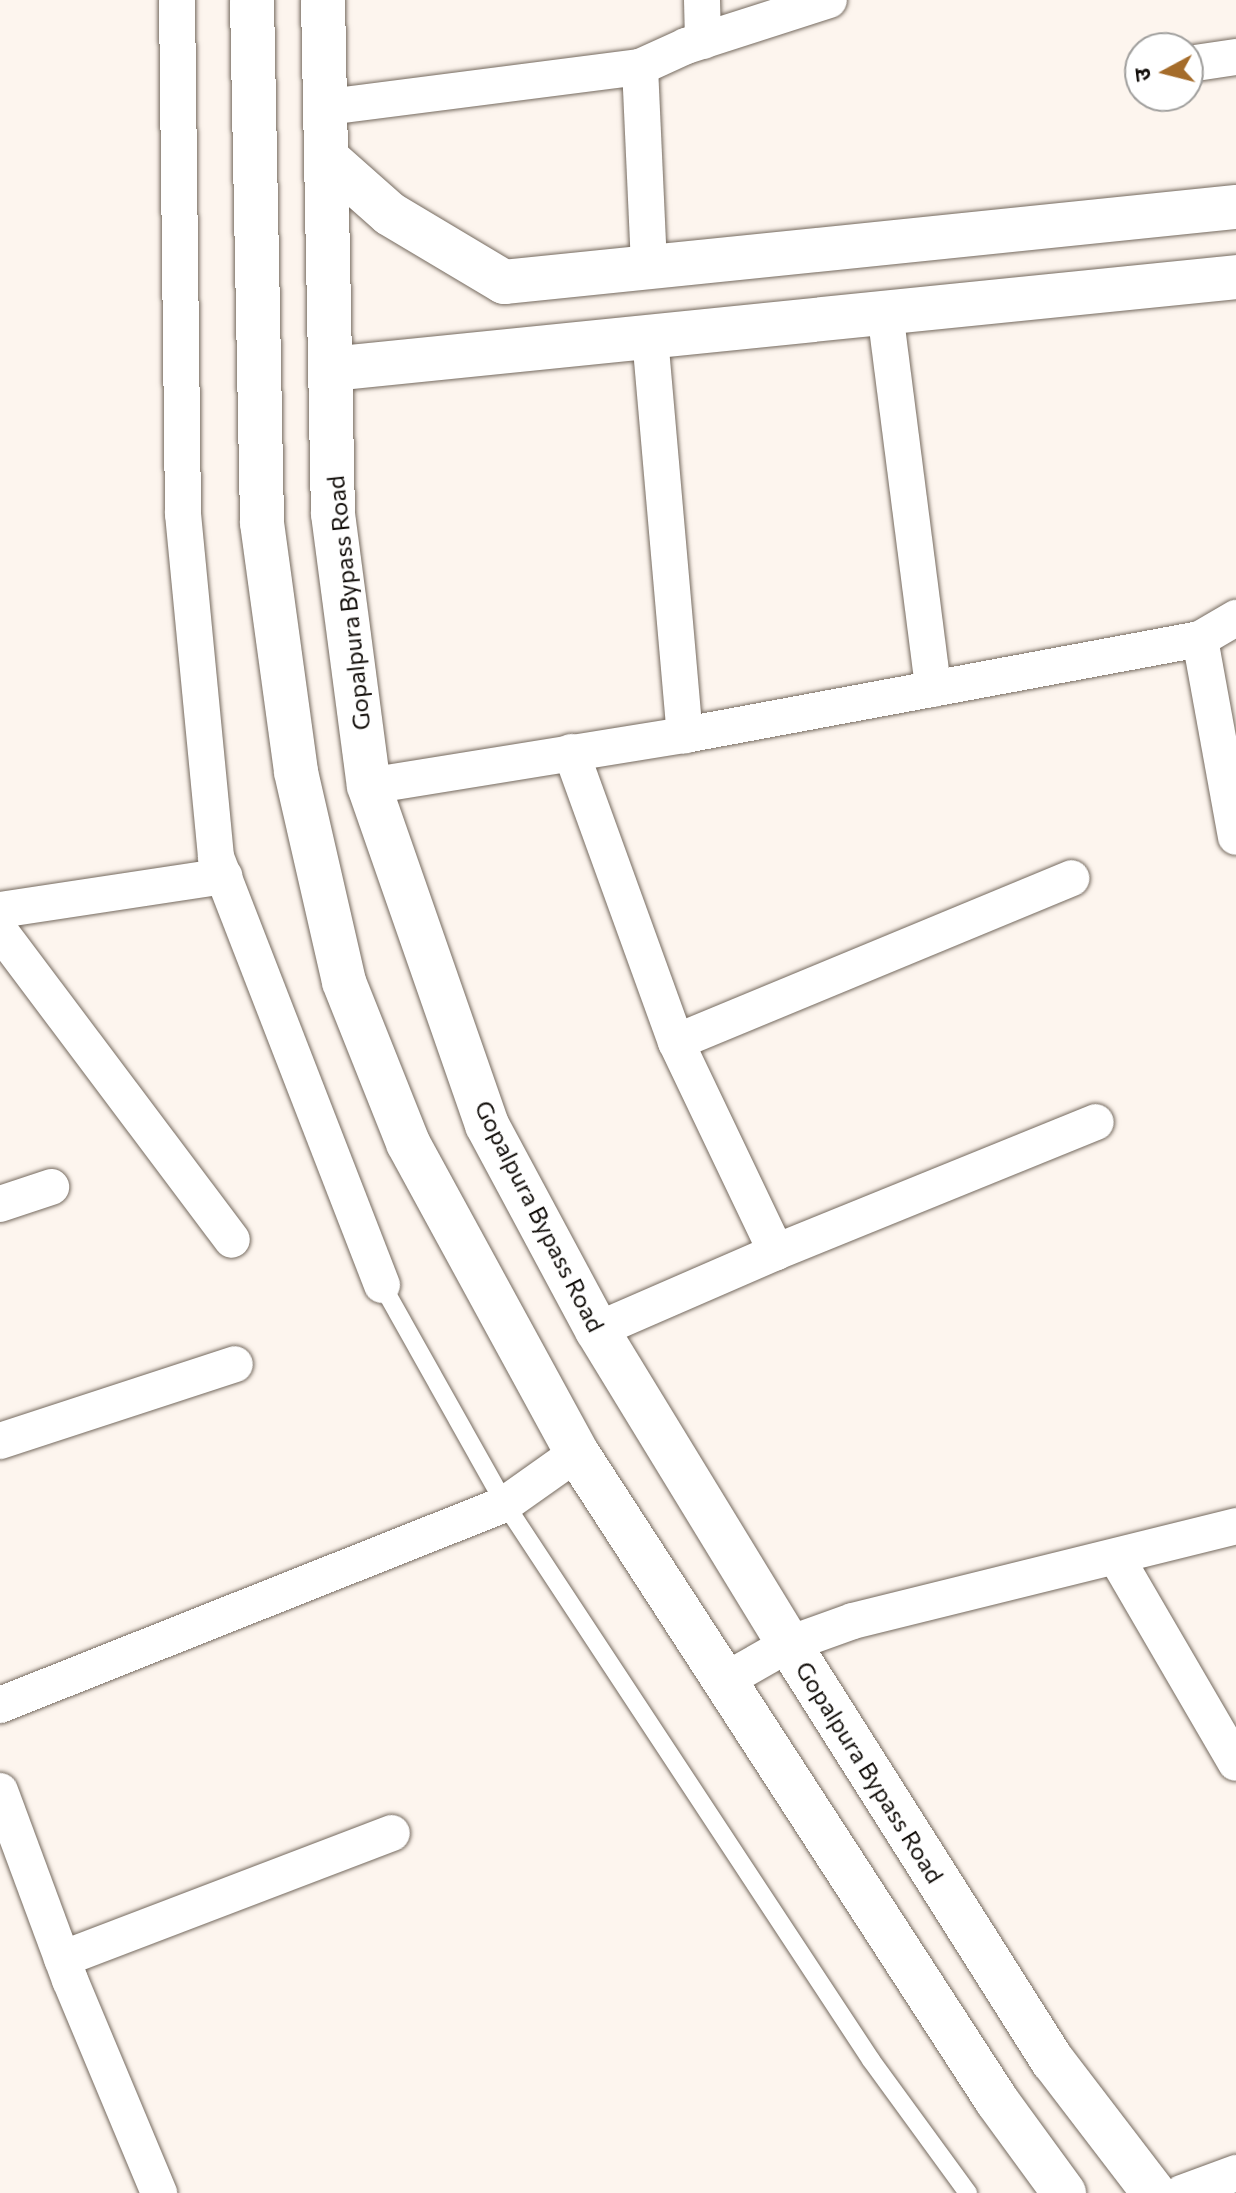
<!DOCTYPE html>
<html>
<head>
<meta charset="utf-8">
<style>
  body { margin:0 }
  #map { position:relative; width:1236px; height:2193px; overflow:hidden; background:#fdf5ee; font-family:Commissioner,"Noto Sans Devanagari",sans-serif }
  div>[style] { position:absolute }
  [style*='--x'] { left:calc(var(--x)*1px); top:calc(var(--y)*1px); width:calc(var(--w)*1px); rotate:calc(var(--a)*1deg) }
  .roads { filter:drop-shadow(0 0 2px #756a5f) drop-shadow(0 0 2px #756a5f) }
  .lane>* { height:18px; margin:-9px; padding:0 9px; transform-origin:9px; border-radius:9px; background:#fff }
  .street>* { height:36px; margin:-18px; padding:0 18px; transform-origin:18px; border-radius:18px; background:#fff }
  .secondary>* { height:44px; margin:-22px; padding:0 22px; transform-origin:22px; border-radius:22px; background:#fff }
  span { translate:-50% -50%; white-space:nowrap; text-align:center; line-height:1.15; -webkit-text-stroke:6px #fff; paint-order:stroke }
  .street-label { font-size:24px; color:#120e0a }
  .north { position:absolute; left:1124px; top:32px; width:80px; height:80px; box-sizing:border-box; background:#fff; border:2px solid #a09f9d; border-radius:50%; rotate:263deg; font-size:22px; font-weight:700; line-height:32px; text-align:center; color:#120e0a }
  .north::after { content:''; display:block; margin:auto; width:28px; height:36px; background:#a56c2a; clip-path:polygon(50% 0,100% 100%,50% 72%,0 100%) }
</style>
</head>
<body>
<div id="map">
  <div class="roads">
    <div class="lane">
      <i style="--x:382;--y:1285;--w:251;--a:60.7"></i>
      <i style="--x:505;--y:1504;--w:666;--a:56.64"></i>
      <i style="--x:871;--y:2060;--w:165;--a:53.9"></i>
    </div>
    <div class="street">
      <i style="--x:177;--y:0;--w:514;--a:89.33"></i>
      <i style="--x:183;--y:514;--w:345;--a:84.5"></i>
      <i style="--x:216;--y:857;--w:459;--a:68.8"></i>
      <i style="--x:702;--y:0;--w:41;--a:88.6"></i>
      <i style="--x:1189;--y:64;--w:48;--a:-8.5"></i>
      <i style="--x:640;--y:67;--w:200;--a:87.4"></i>
      <i style="--x:328;--y:107;--w:315;--a:-7.3"></i>
      <i style="--x:640;--y:67;--w:51;--a:-24.5"></i>
      <i style="--x:686;--y:46;--w:150;--a:-17.8"></i>
      <i style="--x:885;--y:312;--w:380;--a:82.7"></i>
      <i style="--x:650;--y:337;--w:400;--a:85"></i>
      <i style="--x:1200;--y:639;--w:201;--a:79.7"></i>
      <i style="--x:571;--y:752;--w:308;--a:70.1"></i>
      <i style="--x:676;--y:1042;--w:233;--a:64.5"></i>
      <i style="--x:369;--y:786;--w:320;--a:-9.2"></i>
      <i style="--x:685;--y:735;--w:524;--a:-10.56"></i>
      <i style="--x:1200;--y:639;--w:42;--a:-30.3"></i>
      <i style="--x:0;--y:910;--w:227;--a:-8.6"></i>
      <i style="--x:0;--y:931;--w:386;--a:53.1"></i>
      <i style="--x:676;--y:1042;--w:428;--a:-22.5"></i>
      <i style="--x:0;--y:1204;--w:54;--a:-18.4"></i>
      <i style="--x:597;--y:1330;--w:195;--a:-23.5"></i>
      <i style="--x:776;--y:1252;--w:345;--a:-22.1"></i>
      <i style="--x:0;--y:1441;--w:247;--a:-18.1"></i>
      <i style="--x:1116;--y:1557;--w:238;--a:59.8"></i>
      <i style="--x:724;--y:1681;--w:75;--a:-29.6"></i>
      <i style="--x:789;--y:1644;--w:68;--a:-19.8"></i>
      <i style="--x:853;--y:1621;--w:395;--a:-13.9"></i>
      <i style="--x:0;--y:1705;--w:544;--a:-21.7"></i>
      <i style="--x:505;--y:1504;--w:88;--a:-35.3"></i>
      <i style="--x:0;--y:1791;--w:202;--a:69.7"></i>
      <i style="--x:70;--y:1980;--w:231;--a:67.3"></i>
      <i style="--x:62;--y:1959;--w:353;--a:-20.9"></i>
      <i style="--x:1182;--y:2193;--w:58;--a:-20.3"></i>
    </div>
    <div class="secondary">
      <i style="--x:252;--y:0;--w:523;--a:88.9"></i>
      <i style="--x:262;--y:523;--w:251;--a:82.2"></i>
      <i style="--x:296;--y:772;--w:215;--a:77.1"></i>
      <i style="--x:344;--y:982;--w:173;--a:68.3"></i>
      <i style="--x:408;--y:1143;--w:353;--a:61.4"></i>
      <i style="--x:577;--y:1453;--w:772;--a:57.05"></i>
      <i style="--x:997;--y:2101;--w:114;--a:53.9"></i>
      <i style="--x:323;--y:0;--w:514;--a:88.89"></i>
      <i style="--x:333;--y:514;--w:274;--a:82.5"></i>
      <i style="--x:369;--y:786;--w:359;--a:70.8"></i>
      <i style="--x:487;--y:1125;--w:233;--a:61.8"></i>
      <i style="--x:597;--y:1330;--w:368;--a:58.6"></i>
      <i style="--x:789;--y:1644;--w:494;--a:57.7"></i>
      <i style="--x:1053;--y:2061;--w:166;--a:52.6"></i>
      <i style="--x:329;--y:160;--w:81;--a:41.5"></i>
      <i style="--x:390;--y:214;--w:133;--a:30.8"></i>
      <i style="--x:504;--y:282;--w:736;--a:-5.85"></i>
      <i style="--x:331;--y:369;--w:910;--a:-5.8"></i>
    </div>
  </div>
  <div class="street-label">
    <span style="left:348px;top:603px;rotate:-96deg">Gopalpura Bypass Road</span>
    <span style="left:540px;top:1216px;rotate:63deg">Gopalpura Bypass Road</span>
    <span style="left:870px;top:1772px;rotate:58deg">Gopalpura Bypass Road</span>
  </div>
  <div class="north">उ</div>
</div>
</body>
</html>
